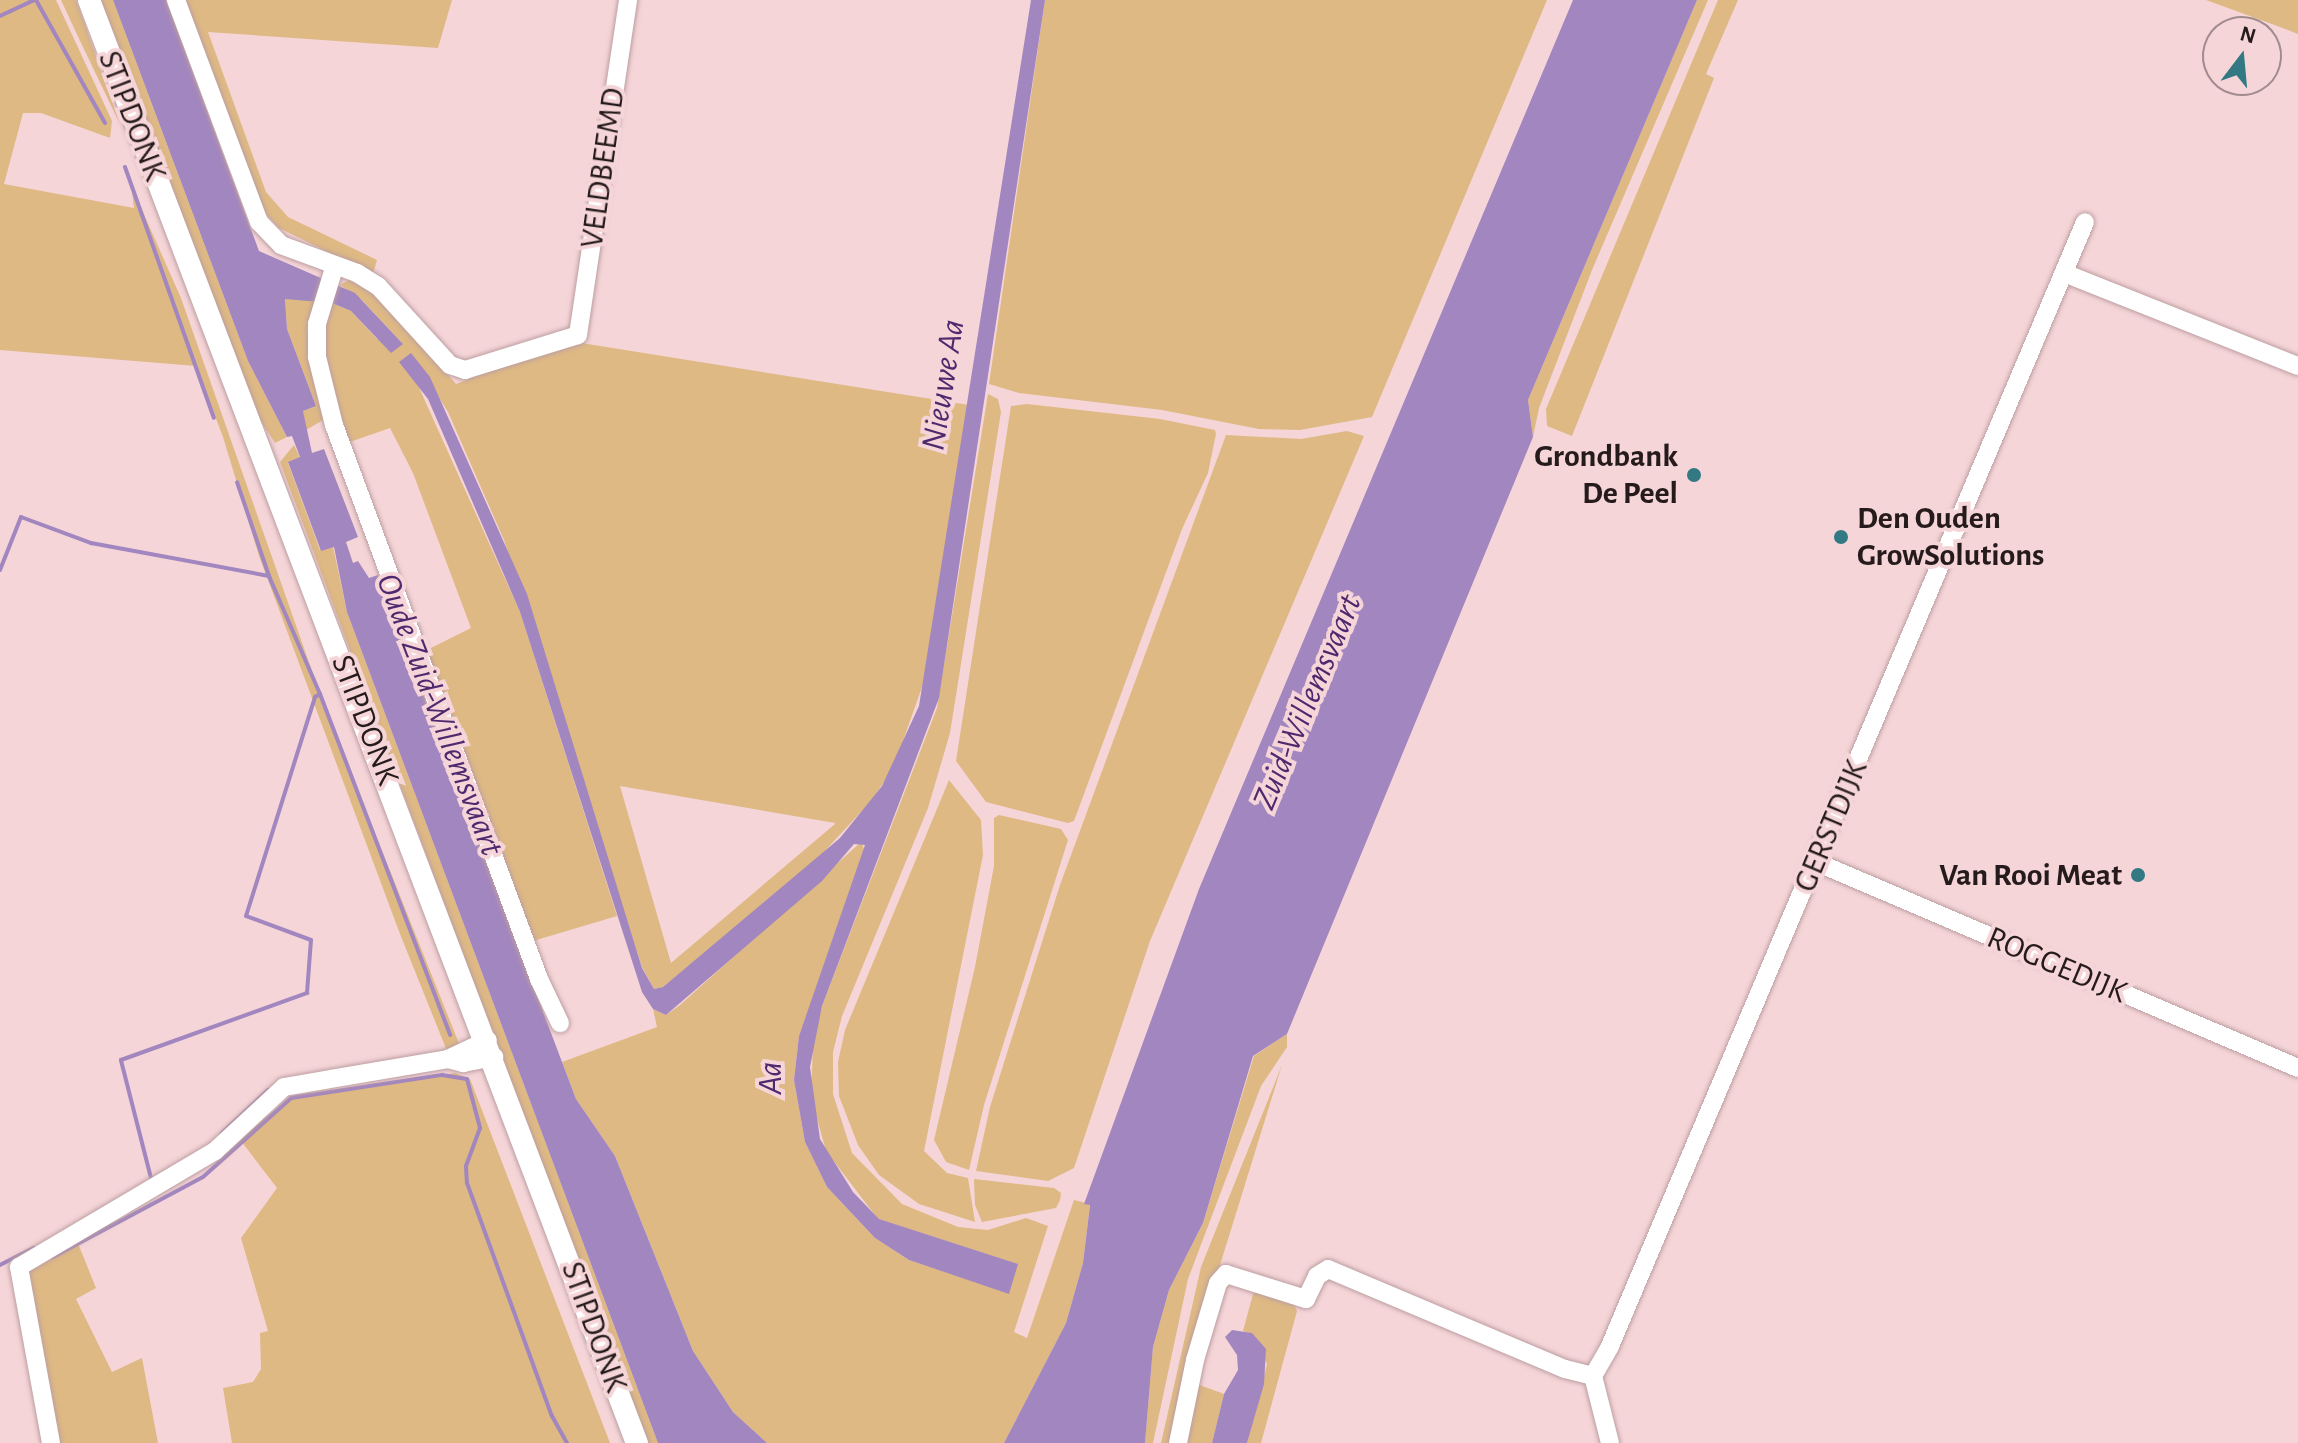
<!DOCTYPE html>
<html>
<head>
<meta charset="utf-8">
<style>
  body { margin:0 }
  #map { position:relative; width:2298px; height:1443px; overflow:hidden; background:#f5d5d8; font-family:"Alegreya Sans",sans-serif }
  div>[style] { position:absolute }
  [style*='--x'] { left:calc(var(--x)*1px); top:calc(var(--y)*1px); width:calc(var(--w)*1px); rotate:calc(var(--a)*1deg) }
  .green>* { inset:0; background:#deb984 }
  .water>* { inset:0; background:#a286bf }
  .stream>* { height:4px; margin:-2px; padding:0 2px; transform-origin:2px; border-radius:2px; background:#a286bf }
  .roads { filter:drop-shadow(0 0 2px #bc9ea1) drop-shadow(0 0 2px #bc9ea1) }
  .minor>* { height:18px; margin:-9px; padding:0 9px; transform-origin:9px; border-radius:9px; background:#fff }
  .major>* { height:22px; margin:-11px; padding:0 11px; transform-origin:11px; border-radius:11px; background:#fff }
  .dots>* { width:22px; height:22px; translate:-50% -50%; box-sizing:border-box; border:4px solid #f5d5d8; border-radius:50% }
  span { translate:-50% -50%; white-space:nowrap; text-align:center; line-height:1.15; -webkit-text-stroke:8px #f5d5d8; paint-order:stroke }
  .street-label { font-size:32px; color:#261b1c }
  .poi-label { font-size:32px; color:#261b1c; font-weight:700 }
  .right { translate:-100% -50%; text-align:right }
  .left { translate:0 -50%; text-align:left }
  .water-label { font-size:34px; color:#4f296e; font-style:italic }
  .north { position:absolute; left:2202px; top:16px; width:80px; height:80px; box-sizing:border-box; background:#f5d5d8; border:2px solid #a28b8d; border-radius:50%; rotate:16deg; font-size:22px; font-weight:700; line-height:32px; text-align:center; color:#261b1c }
  .north::after { content:''; display:block; margin:auto; width:28px; height:36px; background:#327984; clip-path:polygon(50% 0,100% 100%,50% 72%,0 100%) }
</style>
</head>
<body>
<div id="map">
  <div class="green">
    <i style="clip-path:polygon(0 0,56px 0,112px 121px,110px 138px,41px 113px,23px 113px,4px 184px,134px 208px,132px 192px,138px 201px,181px 298px,325px 708px,460px 1046px,447px 1051px,400px 934px,259px 556px,223px 437px,196px 366px,0 350px)"></i>
    <i style="clip-path:polygon(61px 0,76px 0,120px 124px,81px 43px)"></i>
    <i style="clip-path:polygon(101px 0,113px 0,248px 361px,287px 437px,275px 443px,258px 417px)"></i>
    <i style="clip-path:polygon(181px 0,452px 0,438px 48px,208px 32px,266px 192px,288px 217px,377px 260px,373px 274px,279px 228px,258px 205px)"></i>
    <i style="clip-path:polygon(1045px 0,1547px 0,1372px 417px,1300px 430px,1259px 429px,1162px 410px,1019px 393px,989px 384px)"></i>
    <i style="clip-path:polygon(1697px 0,1708px 0,1592px 270px,1539px 408px,1533px 437px,1528px 400px)"></i>
    <i style="clip-path:polygon(1718px 0,1738px 0,1706px 74px,1714px 78px,1572px 436px,1547px 426px,1546px 409px)"></i>
    <i style="clip-path:polygon(2206px 0,2298px 0,2298px 34px,2280px 27px)"></i>
    <i style="clip-path:polygon(evenodd,349px 280px,383px 300px,456px 384px,569px 341px,969px 405px,927px 673px,894px 766px,872px 800px,809px 868px,663px 987px,654px 989px,642px 967px,504px 540px,448px 412px,411px 353px,417px 383px,520px 612px,617px 916px,533px 941px,425px 651px,471px 628px,413px 473px,390px 428px,347px 443px,340px 423px,321px 333px,332px 303px,351px 311px,377px 339px,403px 344px,363px 301px,340px 285px,349px 280px,620px 786px,835px 823px,835px 824px,671px 963px,620px 786px)"></i>
    <i style="clip-path:polygon(285px 298px,315px 301px,307px 330px,325px 419px,306px 430px,303px 411px,316px 406px,287px 329px)"></i>
    <i style="clip-path:polygon(988px 394px,998px 399px,1001px 412px,950px 733px,928px 808px,842px 1016px,833px 1052px,833px 1094px,852px 1153px,902px 1204px,958px 1227px,988px 1230px,1026px 1218px,1048px 1226px,1014px 1332px,1027px 1338px,1074px 1200px,1090px 1204px,1083px 1263px,1066px 1323px,1004px 1443px,767px 1443px,733px 1412px,693px 1351px,615px 1156px,576px 1099px,562px 1062px,657px 1027px,653px 1009px,666px 1015px,680px 1005px,861px 842px,866px 853px,799px 1036px,794px 1080px,805px 1142px,827px 1187px,875px 1238px,909px 1260px,1009px 1293px,1017px 1264px,878px 1219px,826px 1151px,811px 1097px,813px 1043px,822px 1006px,937px 708px)"></i>
    <i style="clip-path:polygon(1027px 404px,1160px 419px,1215px 430px,1216px 434px,1208px 473px,1182px 529px,1074px 821px,1068px 823px,986px 802px,956px 761px,1011px 406px)"></i>
    <i style="clip-path:polygon(1347px 431px,1364px 436px,1150px 941px,1074px 1168px,1048px 1181px,976px 1171px,990px 1107px,1060px 885px,1226px 435px,1301px 439px)"></i>
    <i style="clip-path:polygon(294px 445px,300px 458px,288px 463px,320px 550px,333px 547px,347px 612px,658px 1443px,645px 1443px,280px 462px)"></i>
    <i style="clip-path:polygon(949px 780px,981px 820px,983px 855px,924px 1151px,947px 1173px,968px 1178px,975px 1222px,919px 1204px,879px 1175px,858px 1145px,839px 1096px,838px 1062px,845px 1030px)"></i>
    <i style="clip-path:polygon(999px 815px,1061px 829px,1068px 840px,984px 1105px,969px 1170px,946px 1162px,934px 1140px,975px 967px,994px 866px,994px 818px)"></i>
    <i style="clip-path:polygon(1287px 1034px,1287px 1047px,1261px 1086px,1188px 1279px,1153px 1443px,1145px 1443px,1153px 1347px,1169px 1290px,1203px 1223px,1254px 1056px)"></i>
    <i style="clip-path:polygon(1282px 1065px,1216px 1278px,1176px 1443px,1161px 1443px,1201px 1267px)"></i>
    <i style="clip-path:polygon(455px 1073px,470px 1079px,610px 1443px,232px 1443px,223px 1388px,253px 1382px,261px 1369px,260px 1333px,268px 1331px,241px 1238px,277px 1188px,238px 1137px,291px 1099px)"></i>
    <i style="clip-path:polygon(974px 1179px,1054px 1188px,1061px 1193px,1060px 1200px,1056px 1208px,982px 1222px,975px 1205px)"></i>
    <i style="clip-path:polygon(77px 1241px,96px 1288px,76px 1299px,112px 1372px,142px 1358px,158px 1443px,60px 1443px,27px 1269px)"></i>
    <i style="clip-path:polygon(1260px 1289px,1292px 1301px,1297px 1311px,1261px 1443px,1247px 1443px,1267px 1364px,1252px 1334px,1243px 1331px,1253px 1294px)"></i>
    <i style="clip-path:polygon(1197px 1384px,1224px 1394px,1212px 1443px,1187px 1443px)"></i>
  </div>
  <div class="water">
    <i style="clip-path:polygon(113px 0,166px 0,259px 251px,355px 293px,403px 344px,391px 353px,351px 311px,332px 303px,285px 299px,287px 329px,316px 406px,303px 411px,312px 453px,324px 449px,358px 537px,346px 542px,353px 563px,358px 561px,369px 578px,378px 575px,576px 1099px,615px 1156px,693px 1351px,733px 1412px,767px 1443px,658px 1443px,347px 612px,334px 547px,321px 551px,288px 462px,300px 457px,292px 436px,287px 437px,248px 361px)"></i>
    <i style="clip-path:polygon(1031px 0,1045px 0,939px 698px,822px 1006px,810px 1067px,820px 1139px,853px 1192px,879px 1219px,1018px 1264px,1009px 1294px,909px 1260px,875px 1238px,827px 1187px,805px 1142px,794px 1080px,799px 1036px,865px 845px,854px 844px,822px 881px,666px 1015px,653px 1009px,642px 992px,520px 612px,428px 399px,399px 362px,411px 353px,430px 377px,527px 594px,642px 968px,654px 989px,663px 987px,840px 838px,882px 786px,919px 706px)"></i>
    <i style="clip-path:polygon(1573px 0,1697px 0,1528px 400px,1533px 437px,1287px 1034px,1253px 1056px,1203px 1223px,1169px 1290px,1153px 1347px,1145px 1443px,1004px 1443px,1066px 1323px,1083px 1263px,1090px 1205px,1084px 1204px,1199px 889px)"></i>
    <i style="clip-path:polygon(1232px 1330px,1252px 1333px,1266px 1349px,1264px 1384px,1247px 1443px,1212px 1443px,1224px 1394px,1238px 1370px,1237px 1355px,1225px 1337px)"></i>
  </div>
  <div class="stream">
    <i style="--x:36;--y:0;--w:141;--a:60.7"></i>
    <i style="--x:0;--y:16;--w:38;--a:-25"></i>
    <i style="--x:125;--y:167;--w:266;--a:70.5"></i>
    <i style="--x:0;--y:570;--w:57;--a:-68.4"></i>
    <i style="--x:21;--y:517;--w:75;--a:20.4"></i>
    <i style="--x:91;--y:543;--w:181;--a:10.5"></i>
    <i style="--x:320;--y:694;--w:365;--a:69.1"></i>
    <i style="--x:222;--y:1133;--w:63;--a:-43.1"></i>
    <i style="--x:152;--y:1182;--w:126;--a:-104.3"></i>
    <i style="--x:121;--y:1060;--w:198;--a:-19.8"></i>
    <i style="--x:307;--y:993;--w:53;--a:-85.7"></i>
    <i style="--x:311;--y:940;--w:69;--a:-159.7"></i>
    <i style="--x:246;--y:916;--w:230;--a:-72.5"></i>
    <i style="--x:315;--y:697;--w:6;--a:-31"></i>
    <i style="--x:320;--y:694;--w:129;--a:-113.4"></i>
    <i style="--x:269;--y:576;--w:99;--a:-108.8"></i>
    <i style="--x:53;--y:1257;--w:170;--a:-28.1"></i>
    <i style="--x:203;--y:1177;--w:118;--a:-41.9"></i>
    <i style="--x:291;--y:1098;--w:153;--a:-8.7"></i>
    <i style="--x:442;--y:1075;--w:25;--a:9"></i>
    <i style="--x:467;--y:1079;--w:51;--a:75.1"></i>
    <i style="--x:480;--y:1128;--w:40;--a:110.2"></i>
    <i style="--x:466;--y:1166;--w:17;--a:87"></i>
    <i style="--x:467;--y:1183;--w:248;--a:70"></i>
    <i style="--x:552;--y:1416;--w:31;--a:61"></i>
    <i style="--x:0;--y:1265;--w:38;--a:-27"></i>
  </div>
  <div class="roads">
    <div class="minor">
      <i style="--x:176;--y:0;--w:237;--a:69.5"></i>
      <i style="--x:259;--y:222;--w:32;--a:46"></i>
      <i style="--x:281;--y:245;--w:81;--a:20.2"></i>
      <i style="--x:357;--y:273;--w:25;--a:32"></i>
      <i style="--x:378;--y:286;--w:107;--a:47.7"></i>
      <i style="--x:450;--y:365;--w:16;--a:18"></i>
      <i style="--x:465;--y:370;--w:118;--a:-17.2"></i>
      <i style="--x:578;--y:335;--w:339;--a:-81.5"></i>
      <i style="--x:334;--y:268;--w:59;--a:106.9"></i>
      <i style="--x:317;--y:324;--w:33;--a:90"></i>
      <i style="--x:317;--y:357;--w:70;--a:76"></i>
      <i style="--x:334;--y:425;--w:591;--a:69.69"></i>
      <i style="--x:539;--y:979;--w:49;--a:64.5"></i>
      <i style="--x:2064;--y:273;--w:252;--a:21.7"></i>
      <i style="--x:1816;--y:862;--w:524;--a:23.14"></i>
      <i style="--x:448;--y:1059;--w:16;--a:15"></i>
      <i style="--x:463;--y:1063;--w:32;--a:-11"></i>
      <i style="--x:51;--y:1443;--w:179;--a:-100.3"></i>
      <i style="--x:19;--y:1267;--w:228;--a:-30.6"></i>
      <i style="--x:215;--y:1151;--w:94;--a:-42.8"></i>
      <i style="--x:284;--y:1087;--w:166;--a:-9.7"></i>
      <i style="--x:448;--y:1059;--w:44;--a:-25.4"></i>
      <i style="--x:1178;--y:1443;--w:85;--a:-78.4"></i>
      <i style="--x:1195;--y:1360;--w:80;--a:-73.4"></i>
      <i style="--x:1218;--y:1283;--w:12;--a:-48"></i>
      <i style="--x:1226;--y:1274;--w:84;--a:17.4"></i>
      <i style="--x:1306;--y:1299;--w:25;--a:-64"></i>
      <i style="--x:1317;--y:1276;--w:13;--a:-32"></i>
      <i style="--x:1328;--y:1269;--w:257;--a:22.9"></i>
      <i style="--x:1565;--y:1369;--w:29;--a:14"></i>
      <i style="--x:1610;--y:1443;--w:69;--a:-104.2"></i>
      <i style="--x:1593;--y:1376;--w:34;--a:-60"></i>
      <i style="--x:1610;--y:1346;--w:1220;--a:-67.09"></i>
    </div>
    <div class="major">
      <i style="--x:89;--y:0;--w:1544;--a:69.21"></i>
    </div>
  </div>
  <div class="dots">
    <i style="left:1694px;top:475px;background:#327984"></i>
    <i style="left:1841px;top:537px;background:#327984"></i>
    <i style="left:2138px;top:875px;background:#327984"></i>
  </div>
  <div class="street-label">
    <span style="left:132px;top:116px;rotate:69deg">STIPDONK</span>
    <span style="left:603px;top:168px;rotate:-82deg">VELDBEEMD</span>
    <span style="left:365px;top:720px;rotate:69deg">STIPDONK</span>
    <span style="left:1831px;top:826px;rotate:-67deg">GERSTDIJK</span>
    <span style="left:2057px;top:965px;rotate:23deg">ROGGEDIJK</span>
    <span style="left:594px;top:1327px;rotate:70deg">STIPDONK</span>
  </div>
  <div class="poi-label">
    <span class="right" style="left:1678px;top:475px">Grondbank<br>De Peel</span>
    <span class="left" style="left:1857px;top:537px">Den Ouden<br>GrowSolutions</span>
    <span class="right" style="left:2122px;top:875px">Van Rooi Meat</span>
  </div>
  <div class="water-label">
    <span style="left:944px;top:385px;rotate:-81deg">Nieuwe Aa</span>
    <span style="left:1308px;top:702px;rotate:-67deg">Zuid-Willemsvaart</span>
    <span style="left:439px;top:715px;rotate:69deg">Oude Zuid-Willemsvaart</span>
    <span style="left:772px;top:1078px;rotate:-90deg">Aa</span>
  </div>
  <div class="north">N</div>
</div>
</body>
</html>
